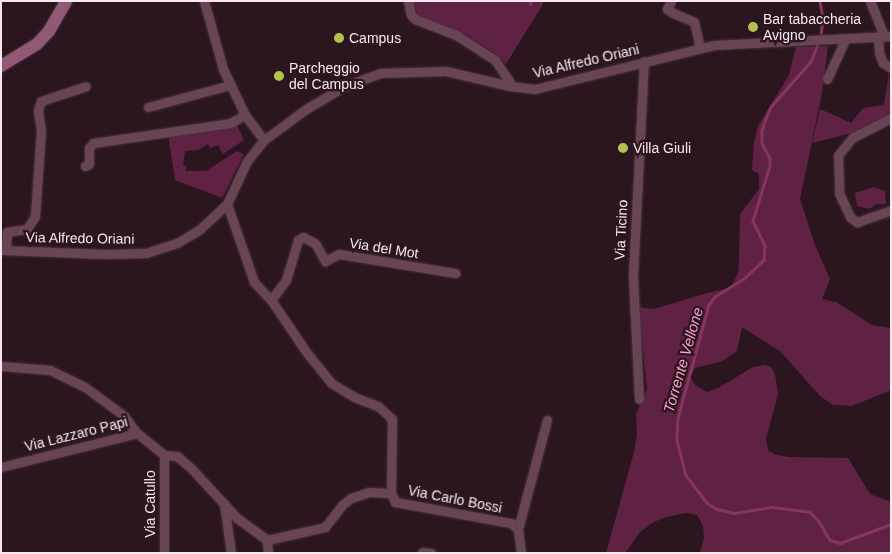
<!DOCTYPE html>
<html>
<head>
<meta charset="utf-8">
<style>
  body { margin:0 }
  #map { position:relative; width:892px; height:554px; overflow:hidden; background:#2b1620; font-family:Helvetica,sans-serif }
  div>[style] { position:absolute }
  [style*='--x'] { left:calc(var(--x)*1px); top:calc(var(--y)*1px); width:calc(var(--w)*1px); rotate:calc(var(--a)*1deg) }
  .green>* { inset:0; background:#5f2243 }
  .stream>* { height:2.5px; margin:-1.25px; padding:0 1.25px; transform-origin:1.25px; border-radius:1.25px; background:#863562 }
  .roads { filter:drop-shadow(0 0 1px #48333d) drop-shadow(0 0 1px #48333d) }
  .minor>* { height:9px; margin:-4.5px; padding:0 4.5px; transform-origin:4.5px; border-radius:4.5px; background:#684455 }
  .secondary>* { height:12px; margin:-6px; padding:0 6px; transform-origin:6px; border-radius:6px; background:#915975 }
  .dots>* { width:14px; height:14px; translate:-50% -50%; box-sizing:border-box; border:2px solid #2b1620; border-radius:50% }
  span { translate:-50% -50%; white-space:nowrap; text-align:center; line-height:1.15; -webkit-text-stroke:4.5px #2b1620; paint-order:stroke }
  .poi-label { font-size:14px; color:#f7e8ee }
  .left { translate:0 -50%; text-align:left }
  .street-label { font-size:14px; color:#f7e8ee }
  .water-label { font-size:15px; color:#fda0ce; font-style:italic }
  .frame { position:absolute; inset:0; border:2px solid #f7e8ee; pointer-events:none }
</style>
</head>
<body>
<div id="map">
  <div class="green">
    <i style="clip-path:polygon(413px 1px,543px 1px,543px 4px,506px 64px,497px 55px,468px 36px,418px 16px)"></i>
    <i style="clip-path:polygon(828px 46px,822px 93px,800px 199px,815px 245px,830px 279px,822px 299px,836px 302px,872px 325px,891px 328px,891px 390px,852px 406px,833px 405px,820px 396px,781px 352px,742px 327px,737px 351px,722px 361px,695px 368px,690px 377px,696px 386px,707px 392px,720px 387px,753px 367px,765px 365px,771px 367px,775px 374px,778px 394px,766px 439px,768px 450px,776px 455px,789px 457px,848px 458px,870px 494px,891px 502px,891px 550px,889px 553px,700px 553px,704px 538px,703px 526px,697px 515px,686px 513px,666px 517px,654px 522px,640px 532px,625px 553px,606px 553px,634px 452px,637px 435px,636px 414px,647px 389px,638px 307px,654px 309px,707px 293px,731px 288px,738px 273px,739px 261px,740px 214px,759px 189px,759px 174px,752px 170px,754px 142px,758px 126px,789px 75px,796px 47px)"></i>
    <i style="clip-path:polygon(889px 72px,891px 114px,856px 132px,812px 143px,820px 109px,851px 123px,863px 108px,884px 105px)"></i>
    <i style="clip-path:polygon(237px 125px,244px 140px,223px 154px,218px 145px,210px 148px,208px 144px,198px 150px,185px 151px,183px 165px,186px 166px,186px 171px,206px 171px,237px 151px,244px 154px,222px 198px,175px 180px,168px 133px)"></i>
    <i style="clip-path:polygon(874px 187px,885px 191px,886px 204px,877px 204px,869px 209px,857px 206px,855px 193px)"></i>
  </div>
  <div class="stream">
    <i style="--x:820;--y:1;--w:17;--a:80"></i>
    <i style="--x:823;--y:18;--w:19;--a:96"></i>
    <i style="--x:530;--y:4;--w:3;--a:-72"></i>
    <i style="--x:819;--y:42;--w:22;--a:112"></i>
    <i style="--x:811;--y:62;--w:60;--a:131.6"></i>
    <i style="--x:771;--y:107;--w:13;--a:113"></i>
    <i style="--x:766;--y:119;--w:12;--a:110"></i>
    <i style="--x:762;--y:130;--w:13;--a:90"></i>
    <i style="--x:762;--y:143;--w:18;--a:63"></i>
    <i style="--x:770;--y:159;--w:7;--a:90"></i>
    <i style="--x:770;--y:166;--w:58;--a:107.2"></i>
    <i style="--x:753;--y:221;--w:28;--a:64"></i>
    <i style="--x:765;--y:246;--w:14;--a:94"></i>
    <i style="--x:764;--y:260;--w:28;--a:136"></i>
    <i style="--x:744;--y:279;--w:34;--a:148"></i>
    <i style="--x:715;--y:297;--w:10;--a:127"></i>
    <i style="--x:709;--y:305;--w:117;--a:105.3"></i>
    <i style="--x:678;--y:418;--w:22;--a:93"></i>
    <i style="--x:677;--y:440;--w:36;--a:76"></i>
    <i style="--x:686;--y:475;--w:35;--a:53"></i>
    <i style="--x:707;--y:503;--w:12;--a:31"></i>
    <i style="--x:717;--y:509;--w:17;--a:13"></i>
    <i style="--x:734;--y:513;--w:38;--a:-9"></i>
    <i style="--x:772;--y:507;--w:38;--a:7"></i>
    <i style="--x:810;--y:512;--w:11;--a:45"></i>
    <i style="--x:818;--y:520;--w:23;--a:59"></i>
    <i style="--x:830;--y:540;--w:10;--a:17"></i>
    <i style="--x:840;--y:543;--w:54;--a:-20.4"></i>
  </div>
  <div class="roads">
    <div class="minor">
      <i style="--x:204;--y:1;--w:71;--a:74.4"></i>
      <i style="--x:223;--y:69;--w:51;--a:64.4"></i>
      <i style="--x:245;--y:115;--w:31;--a:53"></i>
      <i style="--x:408;--y:1;--w:14;--a:78"></i>
      <i style="--x:411;--y:15;--w:6;--a:45"></i>
      <i style="--x:415;--y:19;--w:44;--a:21.3"></i>
      <i style="--x:456;--y:35;--w:46;--a:32.7"></i>
      <i style="--x:495;--y:60;--w:25;--a:56"></i>
      <i style="--x:509;--y:81;--w:5;--a:79"></i>
      <i style="--x:671;--y:1;--w:9;--a:117"></i>
      <i style="--x:667;--y:9;--w:5;--a:37"></i>
      <i style="--x:671;--y:12;--w:25;--a:23"></i>
      <i style="--x:694;--y:22;--w:26;--a:77"></i>
      <i style="--x:870;--y:1;--w:38;--a:68"></i>
      <i style="--x:878;--y:37;--w:16;--a:86"></i>
      <i style="--x:879;--y:53;--w:11;--a:68"></i>
      <i style="--x:883;--y:63;--w:9;--a:32"></i>
      <i style="--x:827;--y:79;--w:43;--a:-65.2"></i>
      <i style="--x:148;--y:107;--w:85;--a:-15"></i>
      <i style="--x:891;--y:118;--w:44;--a:152.9"></i>
      <i style="--x:852;--y:138;--w:22;--a:129"></i>
      <i style="--x:838;--y:155;--w:38;--a:88"></i>
      <i style="--x:839;--y:193;--w:26;--a:65"></i>
      <i style="--x:850;--y:217;--w:9;--a:36"></i>
      <i style="--x:857;--y:222;--w:36;--a:-19"></i>
      <i style="--x:85;--y:166;--w:4;--a:-27"></i>
      <i style="--x:89;--y:164;--w:16;--a:-90"></i>
      <i style="--x:89;--y:148;--w:6;--a:-51"></i>
      <i style="--x:93;--y:143;--w:138;--a:-8.3"></i>
      <i style="--x:230;--y:123;--w:17;--a:-28"></i>
      <i style="--x:227;--y:204;--w:83;--a:70.9"></i>
      <i style="--x:254;--y:282;--w:25;--a:47"></i>
      <i style="--x:271;--y:300;--w:64;--a:55.8"></i>
      <i style="--x:307;--y:353;--w:38;--a:51"></i>
      <i style="--x:331;--y:383;--w:27;--a:31"></i>
      <i style="--x:354;--y:397;--w:26;--a:21"></i>
      <i style="--x:378;--y:406;--w:19;--a:43"></i>
      <i style="--x:392;--y:419;--w:74;--a:90.8"></i>
      <i style="--x:391;--y:493;--w:10;--a:66"></i>
      <i style="--x:395;--y:502;--w:118;--a:10.3"></i>
      <i style="--x:511;--y:523;--w:9;--a:41"></i>
      <i style="--x:518;--y:529;--w:24;--a:83"></i>
      <i style="--x:1;--y:250;--w:105;--a:2.2"></i>
      <i style="--x:106;--y:254;--w:40;--a:-1.4"></i>
      <i style="--x:146;--y:253;--w:33;--a:-18"></i>
      <i style="--x:177;--y:243;--w:27;--a:-31"></i>
      <i style="--x:200;--y:229;--w:37;--a:-43"></i>
      <i style="--x:227;--y:204;--w:47;--a:-65.1"></i>
      <i style="--x:247;--y:161;--w:27;--a:-51"></i>
      <i style="--x:264;--y:140;--w:52;--a:-36.4"></i>
      <i style="--x:306;--y:109;--w:45;--a:-30.5"></i>
      <i style="--x:345;--y:86;--w:37;--a:-20"></i>
      <i style="--x:380;--y:73;--w:66;--a:-1.7"></i>
      <i style="--x:446;--y:71;--w:66;--a:13.2"></i>
      <i style="--x:510;--y:86;--w:25;--a:7"></i>
      <i style="--x:535;--y:89;--w:184;--a:-13.8"></i>
      <i style="--x:714;--y:45;--w:177;--a:-2.9"></i>
      <i style="--x:6;--y:250;--w:18;--a:-87"></i>
      <i style="--x:7;--y:232;--w:20;--a:-9"></i>
      <i style="--x:27;--y:229;--w:15;--a:-58"></i>
      <i style="--x:35;--y:216;--w:86;--a:-86"></i>
      <i style="--x:41;--y:130;--w:20;--a:-99"></i>
      <i style="--x:38;--y:110;--w:9;--a:-72"></i>
      <i style="--x:41;--y:101;--w:47;--a:-18.4"></i>
      <i style="--x:271;--y:300;--w:25;--a:-53"></i>
      <i style="--x:286;--y:280;--w:42;--a:-73.3"></i>
      <i style="--x:298;--y:240;--w:6;--a:-31"></i>
      <i style="--x:303;--y:237;--w:13;--a:27"></i>
      <i style="--x:315;--y:243;--w:21;--a:61"></i>
      <i style="--x:325;--y:261;--w:16;--a:-27"></i>
      <i style="--x:339;--y:254;--w:118;--a:9.3"></i>
      <i style="--x:1;--y:366;--w:49;--a:4.7"></i>
      <i style="--x:50;--y:370;--w:39;--a:26"></i>
      <i style="--x:85;--y:387;--w:49;--a:36.6"></i>
      <i style="--x:124;--y:416;--w:21;--a:53"></i>
      <i style="--x:639;--y:399;--w:123;--a:-92.8"></i>
      <i style="--x:633;--y:276;--w:215;--a:-87.1"></i>
      <i style="--x:164;--y:455;--w:98;--a:90"></i>
      <i style="--x:1;--y:467;--w:140;--a:-14"></i>
      <i style="--x:137;--y:433;--w:35;--a:39"></i>
      <i style="--x:164;--y:455;--w:13;--a:4"></i>
      <i style="--x:177;--y:456;--w:18;--a:41"></i>
      <i style="--x:191;--y:468;--w:68;--a:47.4"></i>
      <i style="--x:237;--y:518;--w:37;--a:36"></i>
      <i style="--x:267;--y:540;--w:59;--a:-12.6"></i>
      <i style="--x:325;--y:527;--w:28;--a:-52"></i>
      <i style="--x:342;--y:505;--w:11;--a:-38"></i>
      <i style="--x:351;--y:498;--w:19;--a:-18"></i>
      <i style="--x:369;--y:492;--w:22;--a:3"></i>
      <i style="--x:224;--y:503;--w:50;--a:82"></i>
      <i style="--x:518;--y:529;--w:113;--a:-75.1"></i>
      <i style="--x:267;--y:540;--w:13;--a:86"></i>
      <i style="--x:422;--y:552;--w:9;--a:6"></i>
    </div>
    <div class="secondary">
      <i style="--x:1;--y:66;--w:42;--a:-31.4"></i>
      <i style="--x:37;--y:44;--w:18;--a:-47"></i>
      <i style="--x:49;--y:31;--w:34;--a:-60"></i>
    </div>
  </div>
  <div class="dots">
    <i style="left:753px;top:27px;background:#b3c24b"></i>
    <i style="left:339px;top:38px;background:#b3c24b"></i>
    <i style="left:279px;top:76px;background:#b3c24b"></i>
    <i style="left:623px;top:148px;background:#b3c24b"></i>
  </div>
  <div class="poi-label">
    <span class="left" style="left:763px;top:27px">Bar tabaccheria<br>Avigno</span>
    <span class="left" style="left:349px;top:38px">Campus</span>
    <span class="left" style="left:289px;top:76px">Parcheggio<br>del Campus</span>
    <span class="left" style="left:633px;top:148px">Villa Giuli</span>
  </div>
  <div class="street-label">
    <span style="left:586px;top:61px;rotate:-13deg">Via Alfredo Oriani</span>
    <span style="left:621px;top:230px;rotate:-87deg">Via Ticino</span>
    <span style="left:80px;top:238px;rotate:1deg">Via Alfredo Oriani</span>
    <span style="left:384px;top:248px;rotate:9deg">Via del Mot</span>
    <span style="left:76px;top:434px;rotate:-14deg">Via Lazzaro Papi</span>
    <span style="left:455px;top:499px;rotate:11deg">Via Carlo Bossi</span>
    <span style="left:150px;top:504px;rotate:-90deg">Via Catullo</span>
  </div>
  <div class="water-label">
    <span style="left:683px;top:360px;rotate:-74deg">Torrente Vellone</span>
  </div>
  <div class="frame"></div>
</div>
</body>
</html>
